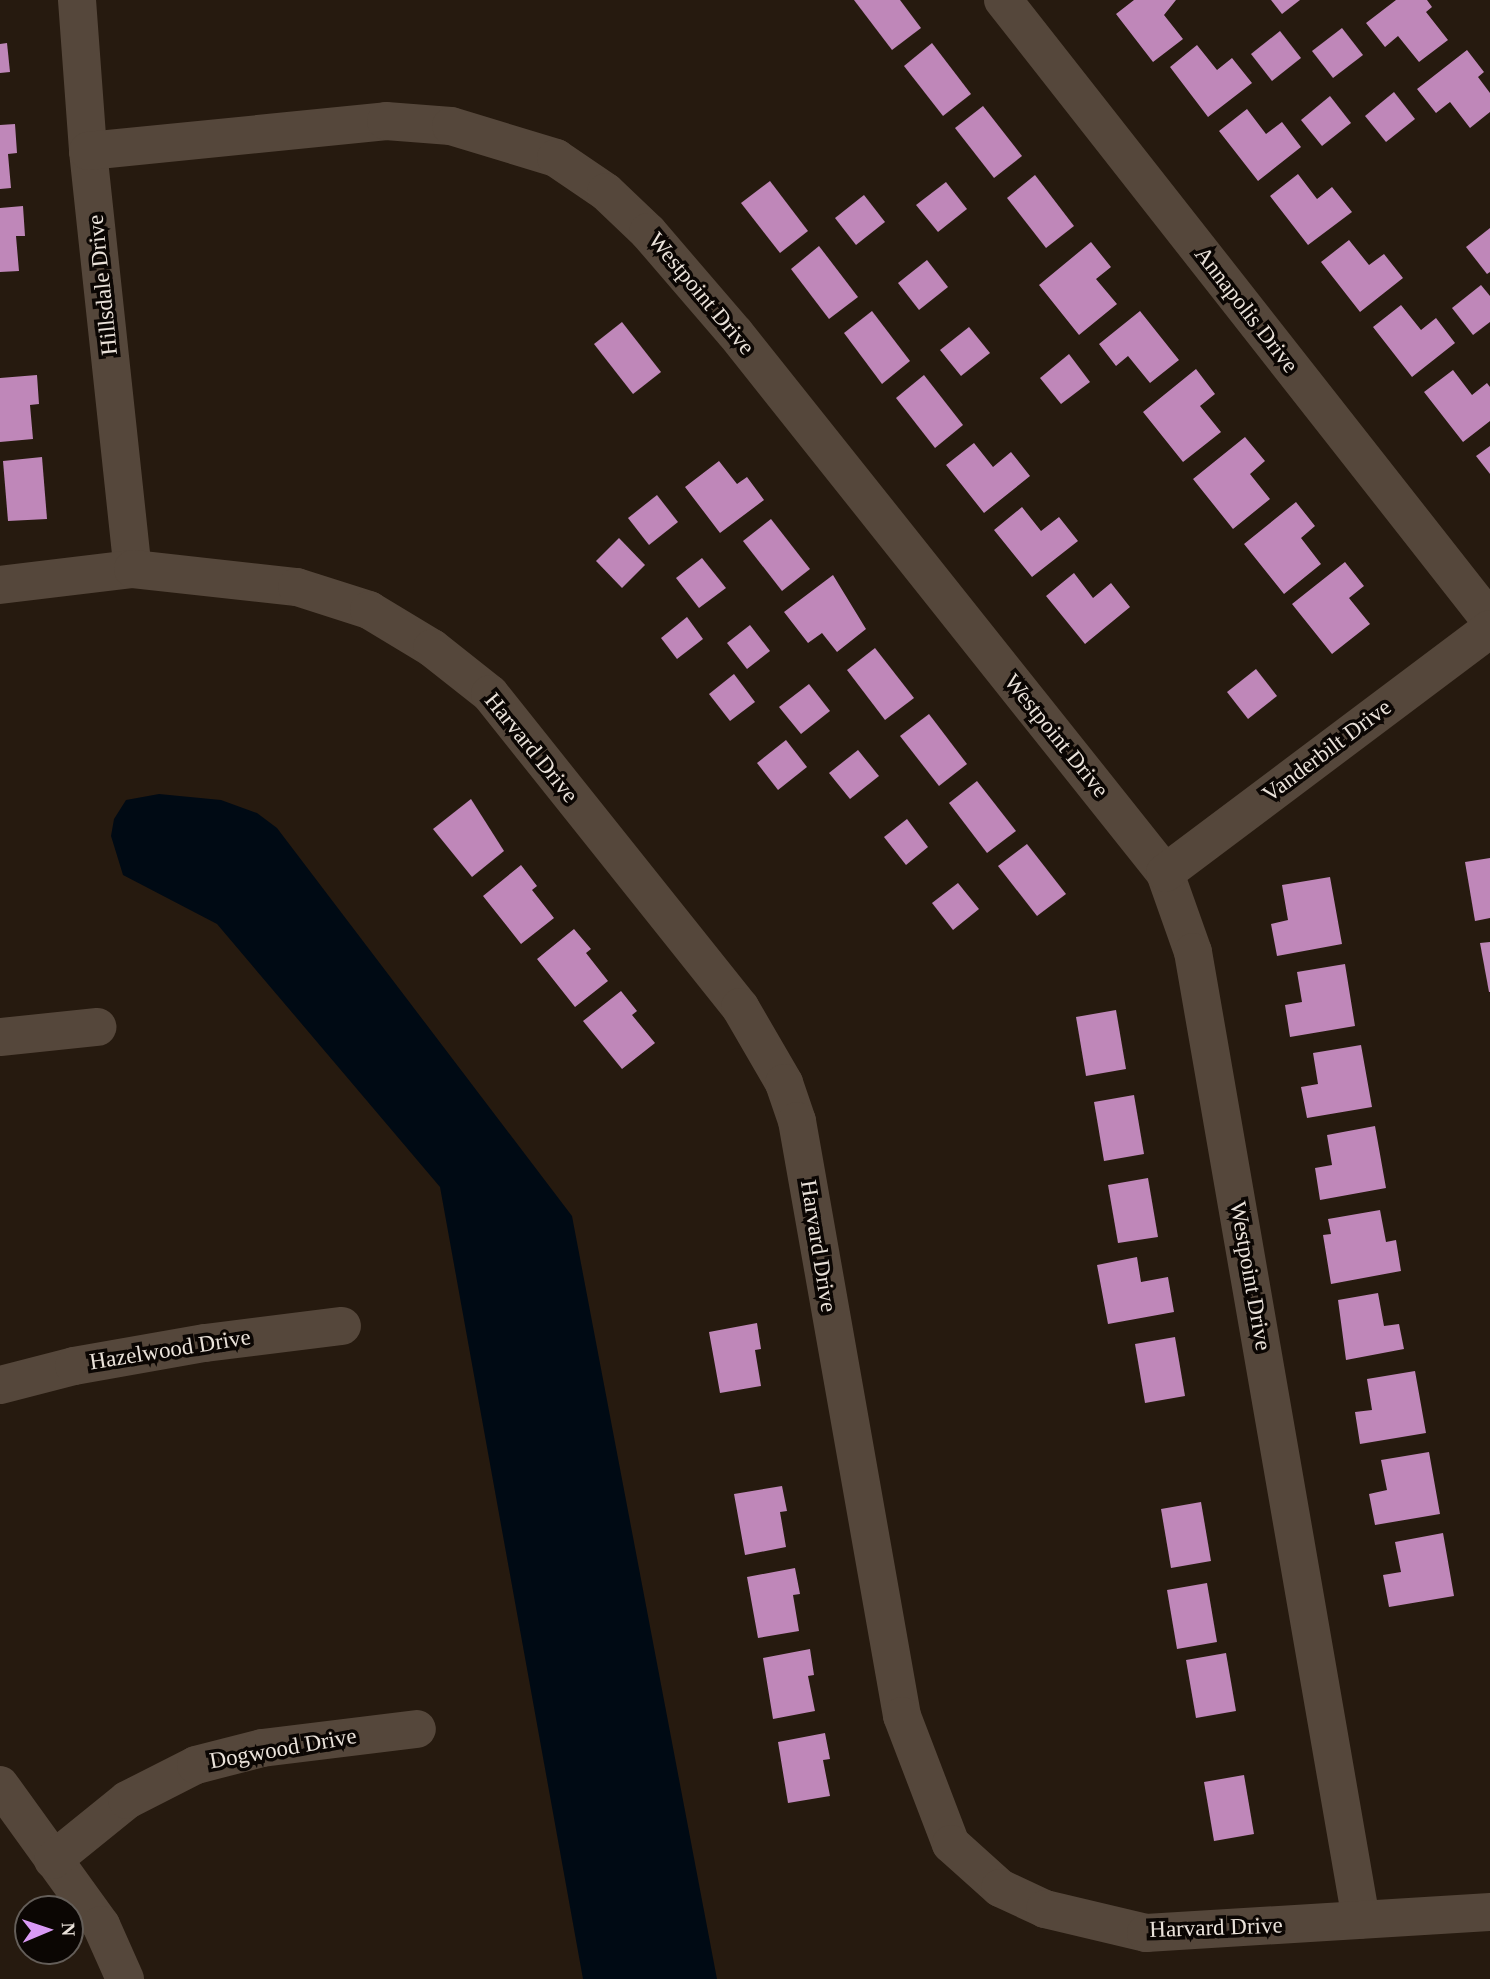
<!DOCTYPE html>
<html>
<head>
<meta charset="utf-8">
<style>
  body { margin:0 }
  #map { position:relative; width:1490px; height:1979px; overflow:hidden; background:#261a0f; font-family:Georgia,serif }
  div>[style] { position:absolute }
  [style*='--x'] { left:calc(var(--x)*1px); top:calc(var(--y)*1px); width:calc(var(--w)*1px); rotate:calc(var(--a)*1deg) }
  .water>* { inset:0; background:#000a14 }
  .building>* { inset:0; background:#bf87b9 }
  .minor>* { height:38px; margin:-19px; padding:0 19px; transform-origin:19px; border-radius:19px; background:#55473b }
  span { translate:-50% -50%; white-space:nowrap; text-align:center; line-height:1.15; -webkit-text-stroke:7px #0b0603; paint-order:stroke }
  .street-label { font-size:23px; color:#eae2da }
  .north { position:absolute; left:14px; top:1895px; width:70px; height:70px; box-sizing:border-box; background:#0b0603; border:2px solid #645e59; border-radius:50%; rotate:88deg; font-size:19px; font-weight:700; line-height:28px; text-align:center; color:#eae2da }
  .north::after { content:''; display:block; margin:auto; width:24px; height:32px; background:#da9af6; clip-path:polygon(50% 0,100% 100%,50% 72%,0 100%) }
</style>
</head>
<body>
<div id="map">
  <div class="water">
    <i style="clip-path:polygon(159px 794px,221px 800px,257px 813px,277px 828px,572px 1216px,717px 1979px,583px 1979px,440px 1187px,217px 924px,123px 875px,111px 836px,114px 819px,126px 800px)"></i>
  </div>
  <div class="building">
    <i style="clip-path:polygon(854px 0,900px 0,921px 28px,892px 50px)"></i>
    <i style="clip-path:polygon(1134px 0,1176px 0,1164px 15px,1183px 39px,1153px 62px,1116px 14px)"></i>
    <i style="clip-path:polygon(1271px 0,1300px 0,1282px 14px)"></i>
    <i style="clip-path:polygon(1396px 0,1427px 0,1432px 7px,1426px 12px,1448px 40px,1419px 62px,1398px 36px,1385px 47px,1366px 23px)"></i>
    <i style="clip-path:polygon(1342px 28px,1363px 55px,1333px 78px,1312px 51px)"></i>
    <i style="clip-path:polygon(1280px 31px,1301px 58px,1272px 81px,1251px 54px)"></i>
    <i style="clip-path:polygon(7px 43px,10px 72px,0 73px,0 44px)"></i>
    <i style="clip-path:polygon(932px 43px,971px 94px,943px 116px,904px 66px)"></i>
    <i style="clip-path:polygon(1197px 45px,1217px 70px,1232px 58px,1252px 83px,1208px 117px,1170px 67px)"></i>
    <i style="clip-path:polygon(1467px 50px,1484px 72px,1478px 77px,1490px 93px,1490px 112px,1470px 128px,1450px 102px,1436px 113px,1417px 89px)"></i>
    <i style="clip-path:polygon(1394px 92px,1415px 119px,1386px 142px,1365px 116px)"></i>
    <i style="clip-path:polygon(1330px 96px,1351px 123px,1322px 146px,1301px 120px)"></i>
    <i style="clip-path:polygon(983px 106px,1022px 156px,994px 178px,955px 128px)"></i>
    <i style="clip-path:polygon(1247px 109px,1266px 134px,1282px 122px,1301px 147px,1258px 181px,1219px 131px)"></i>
    <i style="clip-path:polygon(15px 124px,17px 153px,8px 154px,11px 188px,0 189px,0 125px)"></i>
    <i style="clip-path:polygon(1298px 174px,1317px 199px,1332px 187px,1352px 212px,1308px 245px,1270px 196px)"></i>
    <i style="clip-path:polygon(1035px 175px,1074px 226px,1046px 248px,1007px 198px)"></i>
    <i style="clip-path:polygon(770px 181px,808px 231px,780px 253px,741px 203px)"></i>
    <i style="clip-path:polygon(946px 182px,967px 209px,938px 232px,916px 205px)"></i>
    <i style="clip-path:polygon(864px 195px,885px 222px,856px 245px,835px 218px)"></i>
    <i style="clip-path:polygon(23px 206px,25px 236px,16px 236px,19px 271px,0 272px,0 208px)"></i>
    <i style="clip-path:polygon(1490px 228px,1490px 272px,1487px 274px,1466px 247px)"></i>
    <i style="clip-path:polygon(1349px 240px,1369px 265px,1384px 254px,1403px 278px,1360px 312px,1321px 262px)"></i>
    <i style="clip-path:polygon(1091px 242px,1111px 267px,1096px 279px,1117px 304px,1079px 335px,1039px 285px)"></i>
    <i style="clip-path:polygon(819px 246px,858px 297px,829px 319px,791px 269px)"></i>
    <i style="clip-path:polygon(927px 260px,948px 287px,919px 310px,898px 283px)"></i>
    <i style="clip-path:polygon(1481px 285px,1490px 296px,1490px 322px,1473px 335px,1452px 308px)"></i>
    <i style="clip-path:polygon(1401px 305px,1421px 330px,1436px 318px,1455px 343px,1412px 377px,1373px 327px)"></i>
    <i style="clip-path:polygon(872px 311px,910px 361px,882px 384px,844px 333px)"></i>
    <i style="clip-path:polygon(1140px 311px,1179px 360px,1150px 383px,1128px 356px,1116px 366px,1099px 344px)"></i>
    <i style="clip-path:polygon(622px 322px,661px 372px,633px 394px,594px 344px)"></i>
    <i style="clip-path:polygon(969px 327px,990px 353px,961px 376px,940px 350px)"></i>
    <i style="clip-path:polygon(1069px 354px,1090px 382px,1061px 404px,1040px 378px)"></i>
    <i style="clip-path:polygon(1196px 369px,1215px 394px,1200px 406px,1221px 432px,1183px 462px,1143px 412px)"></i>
    <i style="clip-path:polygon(1453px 370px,1472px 395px,1487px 383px,1490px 387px,1490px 421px,1463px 442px,1424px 392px)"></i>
    <i style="clip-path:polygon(37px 375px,39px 404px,30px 405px,33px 439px,0 442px,0 378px)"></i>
    <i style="clip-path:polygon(924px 375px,963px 425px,935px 448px,896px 398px)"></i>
    <i style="clip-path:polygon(1245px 437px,1265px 461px,1250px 474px,1270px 499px,1233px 529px,1193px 479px)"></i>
    <i style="clip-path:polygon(974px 443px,993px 467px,1011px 452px,1030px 476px,984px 513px,946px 465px)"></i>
    <i style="clip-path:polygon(1490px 446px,1490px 474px,1476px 456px)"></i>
    <i style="clip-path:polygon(42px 457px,47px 519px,8px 521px,3px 461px)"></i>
    <i style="clip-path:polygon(719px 461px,737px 484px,747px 477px,764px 500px,720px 533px,685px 487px)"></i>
    <i style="clip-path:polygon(657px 495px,678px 522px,649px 545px,628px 518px)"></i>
    <i style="clip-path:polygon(1296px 502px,1315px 526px,1301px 538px,1321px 564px,1284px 594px,1244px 544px)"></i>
    <i style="clip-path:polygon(1022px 507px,1041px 531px,1059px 517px,1078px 541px,1032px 577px,994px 530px)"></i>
    <i style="clip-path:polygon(771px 519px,810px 569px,782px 591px,743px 541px)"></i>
    <i style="clip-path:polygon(619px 538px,645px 565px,622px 588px,596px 561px)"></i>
    <i style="clip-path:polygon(702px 558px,726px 588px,699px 608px,676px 578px)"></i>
    <i style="clip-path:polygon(1345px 562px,1364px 586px,1349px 598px,1370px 624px,1332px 654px,1292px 604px)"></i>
    <i style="clip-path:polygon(1074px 573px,1093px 598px,1111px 583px,1130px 607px,1085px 644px,1046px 596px)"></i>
    <i style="clip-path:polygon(833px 575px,866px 629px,837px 652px,822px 633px,808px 643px,784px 612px)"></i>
    <i style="clip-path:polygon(687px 617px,703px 639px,677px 659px,661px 638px)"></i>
    <i style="clip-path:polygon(750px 625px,770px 651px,747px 669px,727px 643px)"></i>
    <i style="clip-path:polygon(875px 648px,914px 698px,885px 720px,847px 670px)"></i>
    <i style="clip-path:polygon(1256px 669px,1277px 696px,1248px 719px,1227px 692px)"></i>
    <i style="clip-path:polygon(734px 674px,755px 702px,730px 721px,709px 694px)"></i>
    <i style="clip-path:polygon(809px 684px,830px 711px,801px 734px,779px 707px)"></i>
    <i style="clip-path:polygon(929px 714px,967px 764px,939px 786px,900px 736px)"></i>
    <i style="clip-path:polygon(786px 740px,807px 767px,778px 790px,757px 763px)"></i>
    <i style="clip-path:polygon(858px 750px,879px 776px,850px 799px,829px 773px)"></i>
    <i style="clip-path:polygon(977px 781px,1016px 831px,987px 853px,949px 803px)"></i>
    <i style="clip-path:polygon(471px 799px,504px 851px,472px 877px,433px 829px)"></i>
    <i style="clip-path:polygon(907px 819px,928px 847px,906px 865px,884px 837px)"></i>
    <i style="clip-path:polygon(1027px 844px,1066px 894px,1037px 916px,998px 866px)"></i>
    <i style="clip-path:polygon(1490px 858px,1490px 918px,1475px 921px,1465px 862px)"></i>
    <i style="clip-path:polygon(521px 865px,537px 886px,532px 890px,554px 918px,521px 944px,483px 896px)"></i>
    <i style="clip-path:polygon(1330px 877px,1342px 944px,1277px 956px,1271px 924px,1288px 920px,1282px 885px)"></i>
    <i style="clip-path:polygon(958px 883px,979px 909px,953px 930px,932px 903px)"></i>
    <i style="clip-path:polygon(574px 929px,591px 949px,586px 953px,608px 981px,575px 1007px,537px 959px)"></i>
    <i style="clip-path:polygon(1490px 942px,1490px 992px,1489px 992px,1480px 943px)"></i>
    <i style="clip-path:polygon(1345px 964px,1355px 1026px,1290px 1037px,1285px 1005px,1302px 1002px,1297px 972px)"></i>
    <i style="clip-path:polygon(621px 991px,637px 1011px,632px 1015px,655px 1043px,622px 1069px,583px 1021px)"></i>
    <i style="clip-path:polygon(1116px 1010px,1126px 1069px,1086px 1076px,1076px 1017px)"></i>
    <i style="clip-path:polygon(1361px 1045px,1372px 1107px,1307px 1118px,1301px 1087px,1318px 1084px,1313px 1053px)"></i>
    <i style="clip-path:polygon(1134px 1095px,1144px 1154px,1104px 1161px,1094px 1102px)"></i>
    <i style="clip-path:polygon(1375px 1126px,1386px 1188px,1320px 1200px,1315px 1168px,1332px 1165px,1327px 1135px)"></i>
    <i style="clip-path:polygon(1148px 1178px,1158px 1237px,1118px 1243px,1108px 1185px)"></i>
    <i style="clip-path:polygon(1380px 1210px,1386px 1242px,1396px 1240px,1401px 1271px,1331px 1284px,1323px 1235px,1331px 1234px,1328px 1219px)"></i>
    <i style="clip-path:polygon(1137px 1257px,1141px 1282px,1168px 1277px,1174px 1312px,1108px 1324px,1097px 1265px)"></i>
    <i style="clip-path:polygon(1378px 1293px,1384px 1326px,1399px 1324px,1404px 1349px,1346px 1360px,1338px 1300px)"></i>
    <i style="clip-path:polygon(757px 1323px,761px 1349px,755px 1350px,761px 1386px,720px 1393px,709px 1332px)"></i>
    <i style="clip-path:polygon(1175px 1337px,1185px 1396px,1145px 1403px,1135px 1344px)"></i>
    <i style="clip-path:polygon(1415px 1371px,1426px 1433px,1360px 1444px,1355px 1412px,1372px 1410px,1367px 1379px)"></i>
    <i style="clip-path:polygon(1429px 1452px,1440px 1514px,1375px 1525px,1369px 1494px,1387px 1490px,1381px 1460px)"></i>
    <i style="clip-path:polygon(782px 1486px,787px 1511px,780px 1512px,786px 1547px,745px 1555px,734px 1494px)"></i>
    <i style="clip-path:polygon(1201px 1502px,1211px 1561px,1171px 1568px,1161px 1509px)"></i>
    <i style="clip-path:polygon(1443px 1533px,1454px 1596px,1389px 1607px,1383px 1575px,1401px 1572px,1395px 1542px)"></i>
    <i style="clip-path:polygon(795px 1568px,800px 1594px,793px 1595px,799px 1631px,758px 1638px,747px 1577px)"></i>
    <i style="clip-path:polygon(1207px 1583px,1217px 1642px,1177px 1649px,1167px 1590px)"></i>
    <i style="clip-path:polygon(810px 1649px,814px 1675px,808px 1676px,815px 1711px,773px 1719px,763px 1658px)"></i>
    <i style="clip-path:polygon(1226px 1653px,1236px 1711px,1196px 1718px,1186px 1660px)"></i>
    <i style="clip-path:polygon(825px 1733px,830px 1759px,823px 1760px,830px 1796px,788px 1803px,778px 1742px)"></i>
    <i style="clip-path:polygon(1244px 1775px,1254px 1834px,1214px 1841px,1204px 1782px)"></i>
  </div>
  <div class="minor">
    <i style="--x:77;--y:0;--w:151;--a:85.8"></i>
    <i style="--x:88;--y:151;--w:420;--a:83.9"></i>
    <i style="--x:1003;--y:0;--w:788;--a:51.85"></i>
    <i style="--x:88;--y:151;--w:300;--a:-5.7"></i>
    <i style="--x:386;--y:121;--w:65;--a:4.4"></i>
    <i style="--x:451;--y:126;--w:110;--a:16.9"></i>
    <i style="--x:556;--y:158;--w:60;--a:34.2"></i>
    <i style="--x:606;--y:192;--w:58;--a:43.6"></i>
    <i style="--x:648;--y:232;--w:133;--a:49.3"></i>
    <i style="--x:735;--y:333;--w:690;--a:51.47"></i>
    <i style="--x:1165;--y:873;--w:84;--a:70.5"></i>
    <i style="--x:1193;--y:952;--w:982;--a:80.15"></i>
    <i style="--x:0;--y:585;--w:134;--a:-6.9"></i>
    <i style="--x:133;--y:569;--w:165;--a:6.3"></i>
    <i style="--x:297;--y:587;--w:76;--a:17.7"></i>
    <i style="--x:369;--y:610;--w:74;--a:31.1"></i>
    <i style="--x:432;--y:648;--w:74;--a:38.4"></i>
    <i style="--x:490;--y:694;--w:401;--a:51.4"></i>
    <i style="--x:740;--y:1007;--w:88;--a:59.9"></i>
    <i style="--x:784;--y:1083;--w:40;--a:71.1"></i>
    <i style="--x:797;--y:1121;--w:604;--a:79.99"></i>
    <i style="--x:902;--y:1716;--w:137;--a:69.1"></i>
    <i style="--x:951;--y:1844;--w:66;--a:41.9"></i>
    <i style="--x:1000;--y:1888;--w:50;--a:25"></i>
    <i style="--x:1045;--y:1909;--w:104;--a:13.4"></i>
    <i style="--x:1146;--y:1933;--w:345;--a:-3.5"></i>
    <i style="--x:1165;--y:873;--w:406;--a:-36.9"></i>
    <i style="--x:0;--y:1037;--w:98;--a:-5.9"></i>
    <i style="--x:0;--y:1385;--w:76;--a:-14.4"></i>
    <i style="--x:74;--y:1366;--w:133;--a:-10"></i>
    <i style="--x:205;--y:1343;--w:138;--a:-7.1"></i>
    <i style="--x:0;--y:1785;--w:173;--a:54.2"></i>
    <i style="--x:101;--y:1925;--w:59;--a:66"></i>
    <i style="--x:53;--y:1860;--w:95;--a:-39"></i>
    <i style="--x:127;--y:1800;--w:77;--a:-26.9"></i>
    <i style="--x:196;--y:1765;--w:68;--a:-14.4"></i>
    <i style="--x:262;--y:1748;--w:156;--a:-7"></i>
  </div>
  <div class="street-label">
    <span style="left:103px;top:285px;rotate:-96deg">Hillsdale Drive</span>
    <span style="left:701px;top:294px;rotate:50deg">Westpoint Drive</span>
    <span style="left:1246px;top:310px;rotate:52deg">Annapolis Drive</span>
    <span style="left:1056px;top:736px;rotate:51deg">Westpoint Drive</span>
    <span style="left:531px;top:748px;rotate:51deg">Harvard Drive</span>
    <span style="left:1327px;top:751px;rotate:-37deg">Vanderbilt Drive</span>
    <span style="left:818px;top:1246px;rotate:81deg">Harvard Drive</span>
    <span style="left:1250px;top:1276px;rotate:80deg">Westpoint Drive</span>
    <span style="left:170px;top:1350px;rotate:-9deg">Hazelwood Drive</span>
    <span style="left:283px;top:1749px;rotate:-10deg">Dogwood Drive</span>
    <span style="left:1216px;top:1928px;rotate:-2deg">Harvard Drive</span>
  </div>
  <div class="north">N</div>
</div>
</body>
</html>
